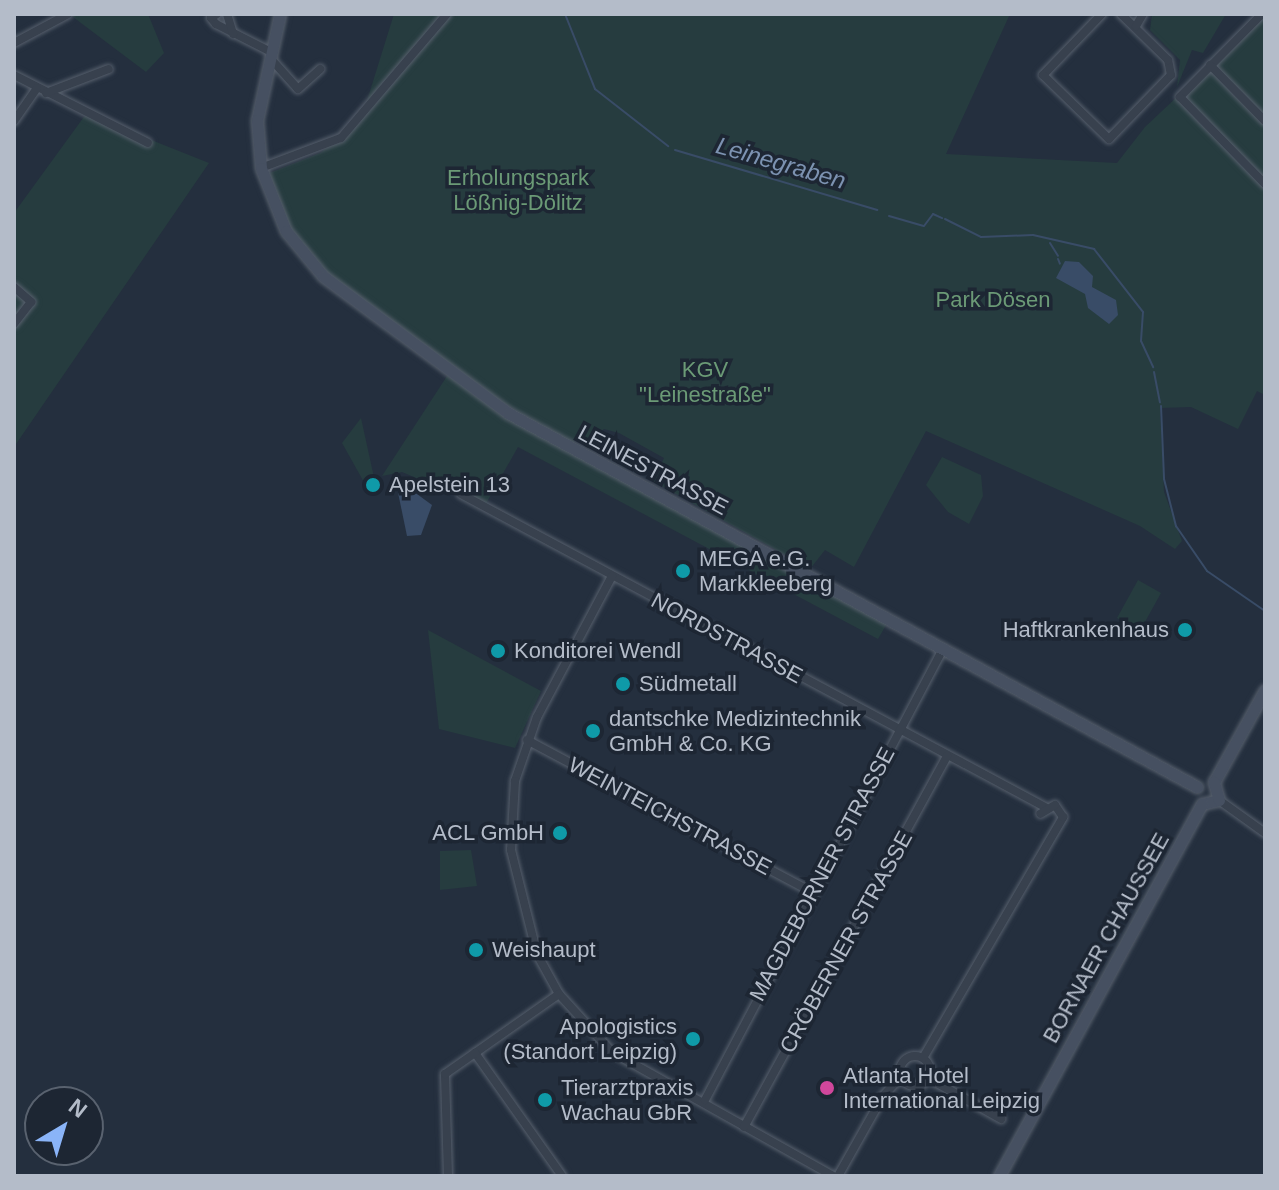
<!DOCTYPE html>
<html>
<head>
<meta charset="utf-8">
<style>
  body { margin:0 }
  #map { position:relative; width:1279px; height:1190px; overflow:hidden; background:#242f3e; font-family:Arial,sans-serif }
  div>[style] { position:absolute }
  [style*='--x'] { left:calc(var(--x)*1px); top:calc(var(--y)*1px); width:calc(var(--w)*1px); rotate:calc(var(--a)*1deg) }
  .green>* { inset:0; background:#263c3f }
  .water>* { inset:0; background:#394c67 }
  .stream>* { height:2px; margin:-1px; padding:0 1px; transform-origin:1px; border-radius:1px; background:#394c67 }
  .roads { filter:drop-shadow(0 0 2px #565f6c) drop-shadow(0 0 2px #565f6c) }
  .minor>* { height:8px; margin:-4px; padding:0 4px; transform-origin:4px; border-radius:4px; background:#38414e }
  .minor>.ring { margin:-4px; padding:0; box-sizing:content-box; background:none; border:8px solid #38414e; border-radius:50% }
  .secondary>* { height:11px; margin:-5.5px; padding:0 5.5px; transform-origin:5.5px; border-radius:5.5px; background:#465061 }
  .dots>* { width:22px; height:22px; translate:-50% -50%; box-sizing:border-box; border:4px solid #1d2633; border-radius:50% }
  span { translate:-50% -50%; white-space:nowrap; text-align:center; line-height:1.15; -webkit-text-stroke:7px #1d2633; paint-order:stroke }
  .park-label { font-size:22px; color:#6b9a76 }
  .street-label { font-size:22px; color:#b4bcc9 }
  .poi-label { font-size:22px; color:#b4bcc9 }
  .left { translate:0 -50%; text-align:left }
  .right { translate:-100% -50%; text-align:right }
  .water-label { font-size:24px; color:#7c92b1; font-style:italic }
  .frame { position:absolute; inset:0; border:16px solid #b4bcc9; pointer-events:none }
  .north { position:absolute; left:24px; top:1086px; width:80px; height:80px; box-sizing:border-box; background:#1d2633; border:2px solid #59626f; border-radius:50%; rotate:38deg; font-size:22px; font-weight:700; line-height:32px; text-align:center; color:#b4bcc9 }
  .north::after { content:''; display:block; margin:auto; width:28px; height:36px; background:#8ab4f8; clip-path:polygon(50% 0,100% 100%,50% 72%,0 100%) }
</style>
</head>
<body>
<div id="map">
  <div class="green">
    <i style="clip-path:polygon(69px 14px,148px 14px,164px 53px,146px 72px)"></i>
    <i style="clip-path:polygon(394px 14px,1010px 14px,946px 154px,1117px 163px,1145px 127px,1265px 14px,1265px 395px,1257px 391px,1238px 429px,1191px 407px,1160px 408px,1164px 492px,1182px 541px,1175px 549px,1140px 526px,926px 431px,854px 567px,825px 550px,810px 569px,653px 481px,664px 458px,619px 433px,604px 429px,587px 443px,576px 437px,573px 443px,481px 390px,329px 275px,294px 237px,267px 174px,320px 153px,360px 123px)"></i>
    <i style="clip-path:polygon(1152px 14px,1226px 14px,1203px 53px,1192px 50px,1177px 87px,1180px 60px,1150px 30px)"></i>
    <i style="clip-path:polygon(86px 114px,209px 163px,14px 447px,14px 213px)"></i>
    <i style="clip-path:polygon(449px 373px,889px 620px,878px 639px,518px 447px,484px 507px,402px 472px,382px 476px)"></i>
    <i style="clip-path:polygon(361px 418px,375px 482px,365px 484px,342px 443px)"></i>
    <i style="clip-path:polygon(942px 457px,981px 475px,983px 496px,969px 524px,948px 512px,926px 485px)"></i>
    <i style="clip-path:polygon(1138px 580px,1161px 593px,1140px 631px,1117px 618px)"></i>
    <i style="clip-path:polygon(428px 630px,541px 691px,515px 748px,439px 729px)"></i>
    <i style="clip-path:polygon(471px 850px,477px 886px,440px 890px,440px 851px)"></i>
  </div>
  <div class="water">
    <i style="clip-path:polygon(1065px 261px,1079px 262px,1093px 276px,1092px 287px,1116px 300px,1118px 315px,1109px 324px,1088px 308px,1085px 294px,1056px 278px)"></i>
    <i style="clip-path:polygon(395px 478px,432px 505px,421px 535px,407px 536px)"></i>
  </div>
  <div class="stream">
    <i style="--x:565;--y:14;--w:81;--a:68.2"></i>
    <i style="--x:595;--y:89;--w:93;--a:38"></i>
    <i style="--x:675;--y:150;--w:211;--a:16.5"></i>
    <i style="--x:889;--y:216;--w:36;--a:16"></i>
    <i style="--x:924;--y:226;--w:15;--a:-53"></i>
    <i style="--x:933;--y:214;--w:10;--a:24"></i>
    <i style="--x:945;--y:219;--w:40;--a:26.6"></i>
    <i style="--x:981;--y:237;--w:52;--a:-2.2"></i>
    <i style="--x:1033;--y:235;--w:63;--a:12.9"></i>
    <i style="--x:1094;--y:249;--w:80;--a:52.1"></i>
    <i style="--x:1143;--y:312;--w:29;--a:94"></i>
    <i style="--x:1141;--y:341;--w:29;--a:65"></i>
    <i style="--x:1050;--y:243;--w:15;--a:58"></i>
    <i style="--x:1058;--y:259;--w:5;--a:68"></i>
    <i style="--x:1154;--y:372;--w:31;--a:79"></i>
    <i style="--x:1161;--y:406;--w:73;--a:87.6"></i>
    <i style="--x:1164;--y:479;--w:49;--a:75.7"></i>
    <i style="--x:1176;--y:526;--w:55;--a:55.4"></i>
    <i style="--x:1207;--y:571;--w:70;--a:34.6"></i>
  </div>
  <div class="roads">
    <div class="minor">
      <i style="--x:217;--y:14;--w:7;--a:146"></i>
      <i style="--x:211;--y:18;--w:8;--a:50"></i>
      <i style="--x:216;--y:24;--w:64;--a:27"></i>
      <i style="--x:227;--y:14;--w:21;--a:73"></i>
      <i style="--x:1102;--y:14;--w:85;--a:134"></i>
      <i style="--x:1043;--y:75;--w:92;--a:44.1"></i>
      <i style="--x:1109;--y:139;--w:89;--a:-45.9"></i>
      <i style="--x:1171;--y:75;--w:15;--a:-101"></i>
      <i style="--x:1168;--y:60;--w:66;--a:-135.6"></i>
      <i style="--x:1262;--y:14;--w:117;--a:134.7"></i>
      <i style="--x:1180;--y:97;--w:122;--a:45.7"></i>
      <i style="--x:1136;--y:26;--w:14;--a:-60"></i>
      <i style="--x:14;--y:43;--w:61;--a:-28.2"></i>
      <i style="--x:271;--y:59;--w:40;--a:48"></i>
      <i style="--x:298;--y:89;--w:30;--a:-42"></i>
      <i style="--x:1210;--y:65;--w:78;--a:45.5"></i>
      <i style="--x:14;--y:75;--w:150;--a:26.9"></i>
      <i style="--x:46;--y:93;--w:67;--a:-20.9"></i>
      <i style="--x:14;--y:121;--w:40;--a:-55.1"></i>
      <i style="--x:261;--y:168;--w:85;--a:-20.6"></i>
      <i style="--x:341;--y:138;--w:163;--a:-49.5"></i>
      <i style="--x:14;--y:287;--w:23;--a:41"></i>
      <i style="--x:31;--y:302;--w:28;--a:128"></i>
      <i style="--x:461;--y:494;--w:663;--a:28.19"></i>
      <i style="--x:612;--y:576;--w:160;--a:118"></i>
      <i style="--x:537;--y:717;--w:68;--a:109"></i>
      <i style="--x:515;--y:781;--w:69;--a:93.3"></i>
      <i style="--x:511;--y:850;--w:107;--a:76"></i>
      <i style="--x:537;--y:954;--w:46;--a:61.2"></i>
      <i style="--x:559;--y:994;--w:79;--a:47.6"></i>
      <i style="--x:612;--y:1052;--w:253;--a:29.3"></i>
      <i style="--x:527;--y:740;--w:323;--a:28.1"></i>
      <i style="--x:1219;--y:800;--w:57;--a:35.7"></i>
      <i style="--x:559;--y:994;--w:103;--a:144.9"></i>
      <i style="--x:475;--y:1053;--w:151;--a:54.7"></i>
      <i class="ring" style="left:900px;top:1056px;width:22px;height:22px"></i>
      <i style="--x:923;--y:1058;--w:279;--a:-59.8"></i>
      <i style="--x:1063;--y:817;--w:14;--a:-124"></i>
      <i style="--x:1055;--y:805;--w:17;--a:149"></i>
      <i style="--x:928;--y:1078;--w:84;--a:29.3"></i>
      <i style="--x:705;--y:1100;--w:510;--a:-62.18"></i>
      <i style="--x:744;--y:1127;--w:423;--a:-61.3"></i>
      <i style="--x:448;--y:1176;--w:102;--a:-91.7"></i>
      <i style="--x:445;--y:1074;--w:37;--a:-35"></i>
      <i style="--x:838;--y:1176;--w:92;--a:-60.6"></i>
      <i style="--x:883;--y:1096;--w:26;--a:-47"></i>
    </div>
    <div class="secondary">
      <i style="--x:280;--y:14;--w:108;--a:102.2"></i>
      <i style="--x:257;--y:120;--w:48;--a:85.2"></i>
      <i style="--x:261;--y:168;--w:68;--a:68.4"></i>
      <i style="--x:286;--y:231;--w:58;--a:50.6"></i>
      <i style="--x:323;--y:276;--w:230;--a:36.5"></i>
      <i style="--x:508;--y:413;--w:784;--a:28.49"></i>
      <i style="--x:1214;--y:782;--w:105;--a:-61"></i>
      <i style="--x:1202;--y:804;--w:17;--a:-13"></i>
      <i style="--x:1219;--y:800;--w:19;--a:-106"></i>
      <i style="--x:999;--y:1176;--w:424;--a:-61.4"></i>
    </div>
  </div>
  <div class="dots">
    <i style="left:373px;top:485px;background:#0f9aa8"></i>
    <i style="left:683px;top:571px;background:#0f9aa8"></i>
    <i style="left:1185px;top:630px;background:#0f9aa8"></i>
    <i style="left:498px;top:651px;background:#0f9aa8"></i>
    <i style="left:623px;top:684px;background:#0f9aa8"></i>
    <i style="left:593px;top:731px;background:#0f9aa8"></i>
    <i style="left:560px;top:833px;background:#0f9aa8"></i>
    <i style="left:476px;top:950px;background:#0f9aa8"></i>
    <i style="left:693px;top:1039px;background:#0f9aa8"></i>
    <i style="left:827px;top:1088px;background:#d1479c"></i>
    <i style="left:545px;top:1100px;background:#0f9aa8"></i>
  </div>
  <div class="park-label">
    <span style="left:518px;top:190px">Erholungspark<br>Lößnig-Dölitz</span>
    <span style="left:993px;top:300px">Park Dösen</span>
    <span style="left:705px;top:382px">KGV<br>"Leinestraße"</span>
  </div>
  <div class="street-label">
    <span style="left:653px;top:470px;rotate:28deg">LEINESTRASSE</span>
    <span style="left:727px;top:638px;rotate:28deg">NORDSTRASSE</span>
    <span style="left:670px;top:816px;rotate:28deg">WEINTEICHSTRASSE</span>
    <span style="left:822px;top:874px;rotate:-62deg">MAGDEBORNER STRASSE</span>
    <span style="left:1106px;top:938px;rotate:-61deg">BORNAER CHAUSSEE</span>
    <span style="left:846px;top:942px;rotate:-61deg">CRÖBERNER STRASSE</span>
  </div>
  <div class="poi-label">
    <span class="left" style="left:389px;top:485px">Apelstein 13</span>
    <span class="left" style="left:699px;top:571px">MEGA e.G.<br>Markkleeberg</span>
    <span class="right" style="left:1169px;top:630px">Haftkrankenhaus</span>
    <span class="left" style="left:514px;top:651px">Konditorei Wendl</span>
    <span class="left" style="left:639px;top:684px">Südmetall</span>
    <span class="left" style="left:609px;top:731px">dantschke Medizintechnik<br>GmbH &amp; Co. KG</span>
    <span class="right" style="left:544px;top:833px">ACL GmbH</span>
    <span class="left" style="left:492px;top:950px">Weishaupt</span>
    <span class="right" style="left:677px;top:1039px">Apologistics<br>(Standort Leipzig)</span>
    <span class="left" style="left:843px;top:1088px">Atlanta Hotel<br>International Leipzig</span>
    <span class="left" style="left:561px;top:1100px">Tierarztpraxis<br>Wachau GbR</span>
  </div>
  <div class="water-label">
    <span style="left:781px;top:163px;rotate:16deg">Leinegraben</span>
  </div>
  <div class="frame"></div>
  <div class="north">N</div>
</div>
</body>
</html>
